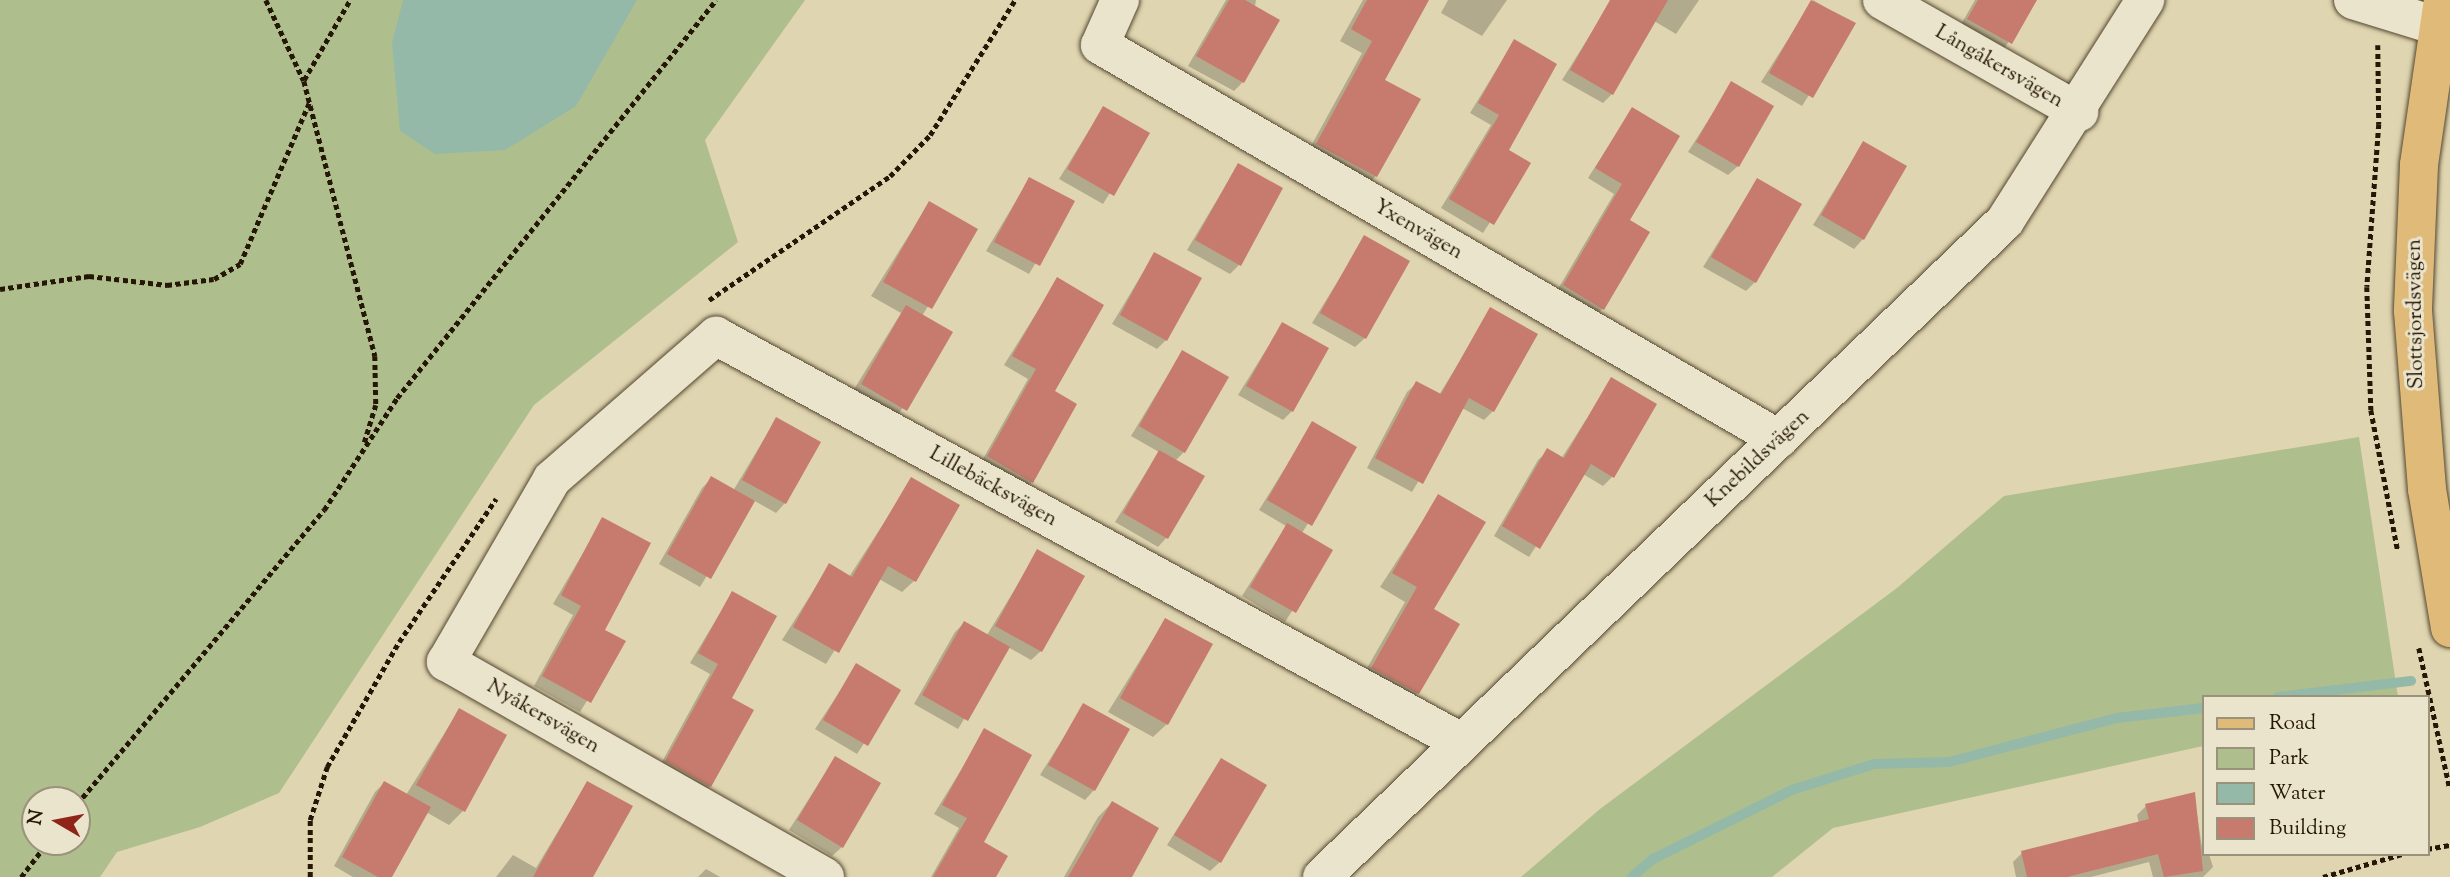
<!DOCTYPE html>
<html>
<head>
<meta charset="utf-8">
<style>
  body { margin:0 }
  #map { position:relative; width:2450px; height:877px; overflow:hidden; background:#dfd5b0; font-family:"Sorts Mill Goudy",serif }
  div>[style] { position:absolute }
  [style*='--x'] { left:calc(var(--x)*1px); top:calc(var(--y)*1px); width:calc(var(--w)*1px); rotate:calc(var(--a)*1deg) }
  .green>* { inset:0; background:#afbe8d }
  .water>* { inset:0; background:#94b9a8 }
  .shadow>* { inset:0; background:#0003 }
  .stream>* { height:10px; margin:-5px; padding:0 5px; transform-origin:5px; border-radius:5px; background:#94b9a8 }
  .building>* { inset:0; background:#c67b6e }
  .path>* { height:4.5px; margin-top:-2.25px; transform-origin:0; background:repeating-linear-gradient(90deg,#251605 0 5px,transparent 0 8.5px) }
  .roads { filter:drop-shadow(0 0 2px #544630) drop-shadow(0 0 2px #544630) }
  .minor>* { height:38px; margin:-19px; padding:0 19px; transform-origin:19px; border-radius:19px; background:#eae4cc }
  .major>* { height:38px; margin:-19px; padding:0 19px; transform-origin:19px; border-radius:19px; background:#e0ba78 }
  span { translate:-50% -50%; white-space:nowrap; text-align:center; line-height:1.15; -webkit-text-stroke:6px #eae4cc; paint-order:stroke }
  .street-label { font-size:21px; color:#251605 }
  .legend { position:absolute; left:2202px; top:695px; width:228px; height:161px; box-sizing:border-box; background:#eae4cc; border:2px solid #9b927c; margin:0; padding:9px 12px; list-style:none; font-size:21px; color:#251605 }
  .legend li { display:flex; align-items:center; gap:14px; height:35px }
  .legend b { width:35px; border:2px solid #9b927c }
  .north { position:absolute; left:21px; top:786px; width:70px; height:70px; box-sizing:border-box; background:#eae4cc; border:2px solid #9b927c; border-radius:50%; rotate:280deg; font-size:19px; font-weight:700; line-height:28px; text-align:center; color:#251605 }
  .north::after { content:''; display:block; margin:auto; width:24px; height:32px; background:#8f2418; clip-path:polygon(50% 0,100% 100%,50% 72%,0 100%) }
</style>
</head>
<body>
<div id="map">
  <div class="green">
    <i style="clip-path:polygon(evenodd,0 0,805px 0,705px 140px,738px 242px,534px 405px,279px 793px,200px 827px,117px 852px,100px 877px,0 877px,0 0,35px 800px,77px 800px,77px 842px,35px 842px,35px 800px)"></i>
    <i style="clip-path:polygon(2359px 437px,2398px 697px,2203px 697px,2203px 746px,1833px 828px,1772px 877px,1521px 877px,1600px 809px,1897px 588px,2004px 496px)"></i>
  </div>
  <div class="water">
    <i style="clip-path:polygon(403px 0,637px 0,576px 106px,505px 150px,435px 154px,400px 131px,392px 43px)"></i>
  </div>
  <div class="shadow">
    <i style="clip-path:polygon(1226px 0,1256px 0,1243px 82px,1234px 91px,1188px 66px)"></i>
    <i style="clip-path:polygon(1363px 0,1427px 0,1383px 80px,1376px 176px,1364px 188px,1305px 157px,1362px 53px,1340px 41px)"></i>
    <i style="clip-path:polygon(1448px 0,1507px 0,1482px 36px,1441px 13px)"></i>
    <i style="clip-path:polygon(1639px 0,1699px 0,1676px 34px,1634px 9px)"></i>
    <i style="clip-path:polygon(1813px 0,1854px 24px,1802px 106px,1761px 82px)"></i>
    <i style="clip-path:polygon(1975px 0,2035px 0,2002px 52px,1959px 28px)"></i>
    <i style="clip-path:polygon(1605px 11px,1612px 94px,1603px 103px,1562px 80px)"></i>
    <i style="clip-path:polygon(1514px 41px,1506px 151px,1528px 164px,1483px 233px,1441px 208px,1491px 125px,1470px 113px)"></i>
    <i style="clip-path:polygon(1732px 83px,1738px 166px,1728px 175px,1688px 152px)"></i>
    <i style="clip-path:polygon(1103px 108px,1147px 134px,1103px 204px,1059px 179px)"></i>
    <i style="clip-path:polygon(1632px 109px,1628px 221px,1603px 308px,1594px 318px,1555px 294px,1614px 194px,1588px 178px)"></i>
    <i style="clip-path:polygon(1863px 143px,1863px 239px,1854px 249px,1813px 225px)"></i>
    <i style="clip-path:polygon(1238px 165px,1239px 265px,1230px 274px,1187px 250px)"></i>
    <i style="clip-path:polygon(1029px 179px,1072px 202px,1029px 274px,986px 251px)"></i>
    <i style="clip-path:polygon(1757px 180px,1755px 282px,1746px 291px,1703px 267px)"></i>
    <i style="clip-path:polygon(929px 203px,975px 230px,922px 316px,951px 333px,892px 424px,848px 399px,901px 313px,871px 296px)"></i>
    <i style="clip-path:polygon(1365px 237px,1365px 338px,1355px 347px,1312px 323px)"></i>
    <i style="clip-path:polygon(1154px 254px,1166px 340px,1157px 349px,1112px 324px)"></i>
    <i style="clip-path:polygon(1057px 280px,1052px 392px,1032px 482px,1023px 491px,979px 466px,1028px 379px,1004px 365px)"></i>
    <i style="clip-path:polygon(1491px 310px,1493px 411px,1484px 420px,1462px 408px,1412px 492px,1367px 468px,1407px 392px,1417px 383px,1439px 395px)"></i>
    <i style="clip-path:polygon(1282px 324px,1292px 411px,1283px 420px,1238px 395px)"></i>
    <i style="clip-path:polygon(1182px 352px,1184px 452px,1175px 461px,1167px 537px,1158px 547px,1115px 522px,1159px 452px,1131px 436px)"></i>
    <i style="clip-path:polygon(1612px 379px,1612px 477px,1603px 486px,1583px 474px,1529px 557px,1494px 536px,1538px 460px,1548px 451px,1561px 459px)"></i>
    <i style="clip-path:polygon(776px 419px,785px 503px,776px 513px,753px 500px,700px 587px,659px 564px,702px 488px,711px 479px,733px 491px)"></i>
    <i style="clip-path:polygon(1313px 423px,1355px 448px,1302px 533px,1331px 550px,1285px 622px,1242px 596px,1286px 526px,1259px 510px)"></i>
    <i style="clip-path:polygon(912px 479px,914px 581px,902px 592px,879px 579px,826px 664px,782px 640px,829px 566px,849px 577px)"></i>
    <i style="clip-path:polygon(1439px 496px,1432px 610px,1418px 693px,1404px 707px,1359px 682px,1405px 602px,1380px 587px)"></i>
    <i style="clip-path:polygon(603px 519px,603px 630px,623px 642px,580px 712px,534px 686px,573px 615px,553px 604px)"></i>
    <i style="clip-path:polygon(1038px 551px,1041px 651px,1031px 660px,1008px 647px,958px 729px,914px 704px,955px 632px,964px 623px,987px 635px)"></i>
    <i style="clip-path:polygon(732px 593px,729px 698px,710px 786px,700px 795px,657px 771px,710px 674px,690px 663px)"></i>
    <i style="clip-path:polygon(1165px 620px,1167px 724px,1153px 737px,1108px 712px)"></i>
    <i style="clip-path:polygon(857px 665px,899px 690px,857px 754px,815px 729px)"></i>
    <i style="clip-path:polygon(1084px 705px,1094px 790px,1085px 800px,1040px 775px)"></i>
    <i style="clip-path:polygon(459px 710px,505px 735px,463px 811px,449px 825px,426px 812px,390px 877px,353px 877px,334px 866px,375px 792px,384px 783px,406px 795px)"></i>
    <i style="clip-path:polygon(985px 731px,982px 843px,994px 877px,931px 877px,959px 828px,934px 814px)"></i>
    <i style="clip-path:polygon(835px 758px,842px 847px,832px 856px,789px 830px)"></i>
    <i style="clip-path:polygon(1221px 760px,1220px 862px,1210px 871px,1167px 845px)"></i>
    <i style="clip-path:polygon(587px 783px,591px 877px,496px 877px,513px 855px,536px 868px)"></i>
    <i style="clip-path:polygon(2194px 794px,2203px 854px,2209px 854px,2213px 867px,2203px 877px,2153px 877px,2149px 862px,2091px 877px,2016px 877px,2013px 862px,2022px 853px,2139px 824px,2137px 815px,2146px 806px)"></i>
    <i style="clip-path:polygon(1112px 803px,1130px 877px,1064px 877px,1098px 817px)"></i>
    <i style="clip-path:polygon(706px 869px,720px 877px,698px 877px)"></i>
  </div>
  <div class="stream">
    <i style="--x:2278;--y:697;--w:134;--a:-6.9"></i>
    <i style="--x:1632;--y:877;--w:28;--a:-41"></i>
    <i style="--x:1653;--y:859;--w:155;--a:-26.4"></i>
    <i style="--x:1792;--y:790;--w:86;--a:-17.6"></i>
    <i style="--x:1874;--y:764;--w:75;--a:-1.5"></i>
    <i style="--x:1949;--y:762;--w:174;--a:-14.7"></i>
    <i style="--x:2117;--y:718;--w:87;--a:-6.6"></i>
  </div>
  <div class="building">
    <i style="clip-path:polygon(1229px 0,1245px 0,1280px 20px,1244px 83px,1196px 56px)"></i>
    <i style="clip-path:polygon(1367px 0,1429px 0,1385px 80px,1421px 99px,1377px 177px,1316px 144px,1372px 41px,1351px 29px)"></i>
    <i style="clip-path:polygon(1610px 0,1668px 0,1613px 95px,1570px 70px)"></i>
    <i style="clip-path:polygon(1811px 0,1856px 23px,1813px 98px,1769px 73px)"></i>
    <i style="clip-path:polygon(1978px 0,2037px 0,2012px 44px,1967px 19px)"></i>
    <i style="clip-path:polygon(1514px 39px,1557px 64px,1509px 150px,1531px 163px,1494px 225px,1449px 199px,1499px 115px,1478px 103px)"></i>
    <i style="clip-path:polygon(1731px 81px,1774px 106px,1739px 167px,1696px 142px)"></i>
    <i style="clip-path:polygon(1103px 106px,1150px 133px,1114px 196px,1067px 169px)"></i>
    <i style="clip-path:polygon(1632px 107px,1680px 136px,1630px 220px,1650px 232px,1604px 310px,1563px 285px,1622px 184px,1595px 168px)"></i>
    <i style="clip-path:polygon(1863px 141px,1907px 166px,1864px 240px,1821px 215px)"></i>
    <i style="clip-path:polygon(1238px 163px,1283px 188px,1241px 266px,1195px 240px)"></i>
    <i style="clip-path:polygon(1029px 177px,1075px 201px,1040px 266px,994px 242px)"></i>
    <i style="clip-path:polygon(1757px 178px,1802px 204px,1756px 283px,1711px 257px)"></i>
    <i style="clip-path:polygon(929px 201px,978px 229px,932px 309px,883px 282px)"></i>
    <i style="clip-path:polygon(1364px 235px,1410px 261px,1366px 339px,1320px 313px)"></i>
    <i style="clip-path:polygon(1154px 252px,1202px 278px,1167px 341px,1120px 315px)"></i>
    <i style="clip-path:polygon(1057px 277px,1104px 305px,1055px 391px,1077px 404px,1033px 483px,987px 456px,1036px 369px,1012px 356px)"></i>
    <i style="clip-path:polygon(906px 305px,953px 332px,907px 411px,861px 384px)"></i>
    <i style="clip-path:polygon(1490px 307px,1538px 334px,1494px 412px,1469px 398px,1423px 484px,1375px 458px,1416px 381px,1441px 394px)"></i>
    <i style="clip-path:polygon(1282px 322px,1329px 348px,1293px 412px,1246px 386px)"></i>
    <i style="clip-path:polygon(1182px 350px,1229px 377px,1185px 453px,1139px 426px)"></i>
    <i style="clip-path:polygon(1611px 377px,1657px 404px,1614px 478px,1591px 464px,1540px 549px,1502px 526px,1547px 448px,1564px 458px)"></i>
    <i style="clip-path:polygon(776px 417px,821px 442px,786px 504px,742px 480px)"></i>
    <i style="clip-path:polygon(1312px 421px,1357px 447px,1312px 526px,1267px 500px)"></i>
    <i style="clip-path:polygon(1159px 450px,1205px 476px,1168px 539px,1123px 513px)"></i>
    <i style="clip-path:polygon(711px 476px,755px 501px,711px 579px,667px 554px)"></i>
    <i style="clip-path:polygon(911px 477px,960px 505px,916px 582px,888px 566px,839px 653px,793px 627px,829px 563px,852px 577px)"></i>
    <i style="clip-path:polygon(1438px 494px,1486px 522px,1434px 609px,1460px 624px,1419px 694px,1371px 668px,1417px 587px,1392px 573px)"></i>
    <i style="clip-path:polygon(602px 517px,651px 543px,605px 630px,626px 641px,591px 703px,542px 676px,581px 606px,561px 595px)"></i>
    <i style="clip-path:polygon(1287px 523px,1333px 550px,1296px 613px,1250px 587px)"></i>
    <i style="clip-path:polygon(1037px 549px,1085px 576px,1042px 652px,995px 626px)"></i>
    <i style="clip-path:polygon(732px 591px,777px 616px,732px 698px,754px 710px,711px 787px,665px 761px,718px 664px,698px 653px)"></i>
    <i style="clip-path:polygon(1165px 618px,1213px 644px,1168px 725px,1120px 698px)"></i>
    <i style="clip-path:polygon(964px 621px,1010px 647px,968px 721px,922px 695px)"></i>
    <i style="clip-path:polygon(856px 663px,901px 690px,868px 746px,823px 720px)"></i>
    <i style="clip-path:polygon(1083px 703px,1130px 729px,1095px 791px,1048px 765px)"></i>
    <i style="clip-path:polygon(459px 708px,507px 735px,465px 812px,416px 785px)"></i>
    <i style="clip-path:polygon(984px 728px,1032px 755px,984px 842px,1008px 856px,996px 877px,933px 877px,967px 818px,942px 805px)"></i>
    <i style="clip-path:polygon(835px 756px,881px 783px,843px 848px,797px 820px)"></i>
    <i style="clip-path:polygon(1221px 758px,1267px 785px,1221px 863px,1174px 835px)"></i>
    <i style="clip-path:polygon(384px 781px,431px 807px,392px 877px,378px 877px,342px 857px)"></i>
    <i style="clip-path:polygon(587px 781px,633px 806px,593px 877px,533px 877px)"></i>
    <i style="clip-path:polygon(2195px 792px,2203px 871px,2164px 877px,2158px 854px,2067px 877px,2027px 877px,2021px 851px,2149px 819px,2145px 804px)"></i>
    <i style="clip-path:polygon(1112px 801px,1159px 828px,1132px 877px,1068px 877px)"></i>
  </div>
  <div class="path">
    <i style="--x:266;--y:0;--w:89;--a:64.9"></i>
    <i style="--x:304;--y:81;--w:284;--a:75.5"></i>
    <i style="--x:375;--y:356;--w:49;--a:88.8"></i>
    <i style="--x:376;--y:405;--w:39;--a:107"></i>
    <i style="--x:2378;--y:45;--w:79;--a:89.3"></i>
    <i style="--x:2379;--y:124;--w:163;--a:94.2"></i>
    <i style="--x:2367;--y:287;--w:123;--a:88.1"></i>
    <i style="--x:2371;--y:410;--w:144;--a:79.2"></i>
    <i style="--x:304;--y:80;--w:92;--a:-60.1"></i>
    <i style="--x:0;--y:289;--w:90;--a:-8.3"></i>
    <i style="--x:89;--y:276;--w:79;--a:6.6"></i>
    <i style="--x:167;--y:285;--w:47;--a:-7.3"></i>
    <i style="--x:214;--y:279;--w:30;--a:-30"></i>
    <i style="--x:240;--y:264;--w:175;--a:-66.8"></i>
    <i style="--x:709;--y:300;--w:219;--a:-34.4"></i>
    <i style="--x:890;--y:176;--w:57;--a:-45.7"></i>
    <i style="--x:930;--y:135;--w:160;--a:-57.8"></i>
    <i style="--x:2419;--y:648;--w:144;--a:77.6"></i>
    <i style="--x:77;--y:804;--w:384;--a:-50"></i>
    <i style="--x:324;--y:510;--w:134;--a:-56.9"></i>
    <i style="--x:397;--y:398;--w:510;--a:-51.29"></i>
    <i style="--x:2427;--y:849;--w:23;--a:-10"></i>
    <i style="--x:21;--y:877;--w:44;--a:-52.4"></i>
    <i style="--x:310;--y:877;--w:57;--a:-90"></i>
    <i style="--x:310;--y:820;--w:56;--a:-72.2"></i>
    <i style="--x:327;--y:767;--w:144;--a:-60.1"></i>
    <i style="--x:399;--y:642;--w:173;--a:-55.9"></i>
    <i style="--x:2323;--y:877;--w:82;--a:-16.2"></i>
  </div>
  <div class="roads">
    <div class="minor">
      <i style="--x:1120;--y:0;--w:49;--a:114"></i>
      <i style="--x:1100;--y:45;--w:785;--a:30.13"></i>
      <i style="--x:1882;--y:0;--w:227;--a:29.6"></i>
      <i style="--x:2353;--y:0;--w:102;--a:17.2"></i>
      <i style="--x:825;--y:877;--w:436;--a:-150.4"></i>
      <i style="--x:446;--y:662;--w:211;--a:-59.9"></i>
      <i style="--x:552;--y:479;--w:218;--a:-41.1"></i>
      <i style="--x:716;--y:336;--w:848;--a:28.59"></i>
      <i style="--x:1322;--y:877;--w:947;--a:-43.84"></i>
      <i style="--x:2005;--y:221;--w:262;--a:-57.6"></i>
    </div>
    <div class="major">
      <i style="--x:2443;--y:0;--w:167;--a:98.3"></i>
      <i style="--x:2419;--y:165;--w:146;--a:92.4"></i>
      <i style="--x:2413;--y:311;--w:179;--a:85.5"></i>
      <i style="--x:2427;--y:489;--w:141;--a:80.6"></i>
    </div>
  </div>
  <div class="street-label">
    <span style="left:1999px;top:67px;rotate:30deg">Långåkersvägen</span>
    <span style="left:1418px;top:230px;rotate:30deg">Yxenvägen</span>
    <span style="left:2416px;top:314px;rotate:-91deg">Slottsjordsvägen</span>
    <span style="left:1758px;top:459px;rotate:-43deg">Knebildsvägen</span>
    <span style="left:993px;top:487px;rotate:29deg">Lillebäcksvägen</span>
    <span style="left:543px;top:717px;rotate:30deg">Nyåkersvägen</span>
  </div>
  <ul class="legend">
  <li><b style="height:9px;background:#e0ba78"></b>Road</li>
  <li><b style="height:19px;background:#afbe8d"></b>Park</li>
  <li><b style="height:19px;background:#94b9a8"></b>Water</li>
  <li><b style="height:19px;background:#c67b6e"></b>Building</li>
  </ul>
  <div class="north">N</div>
</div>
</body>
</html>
